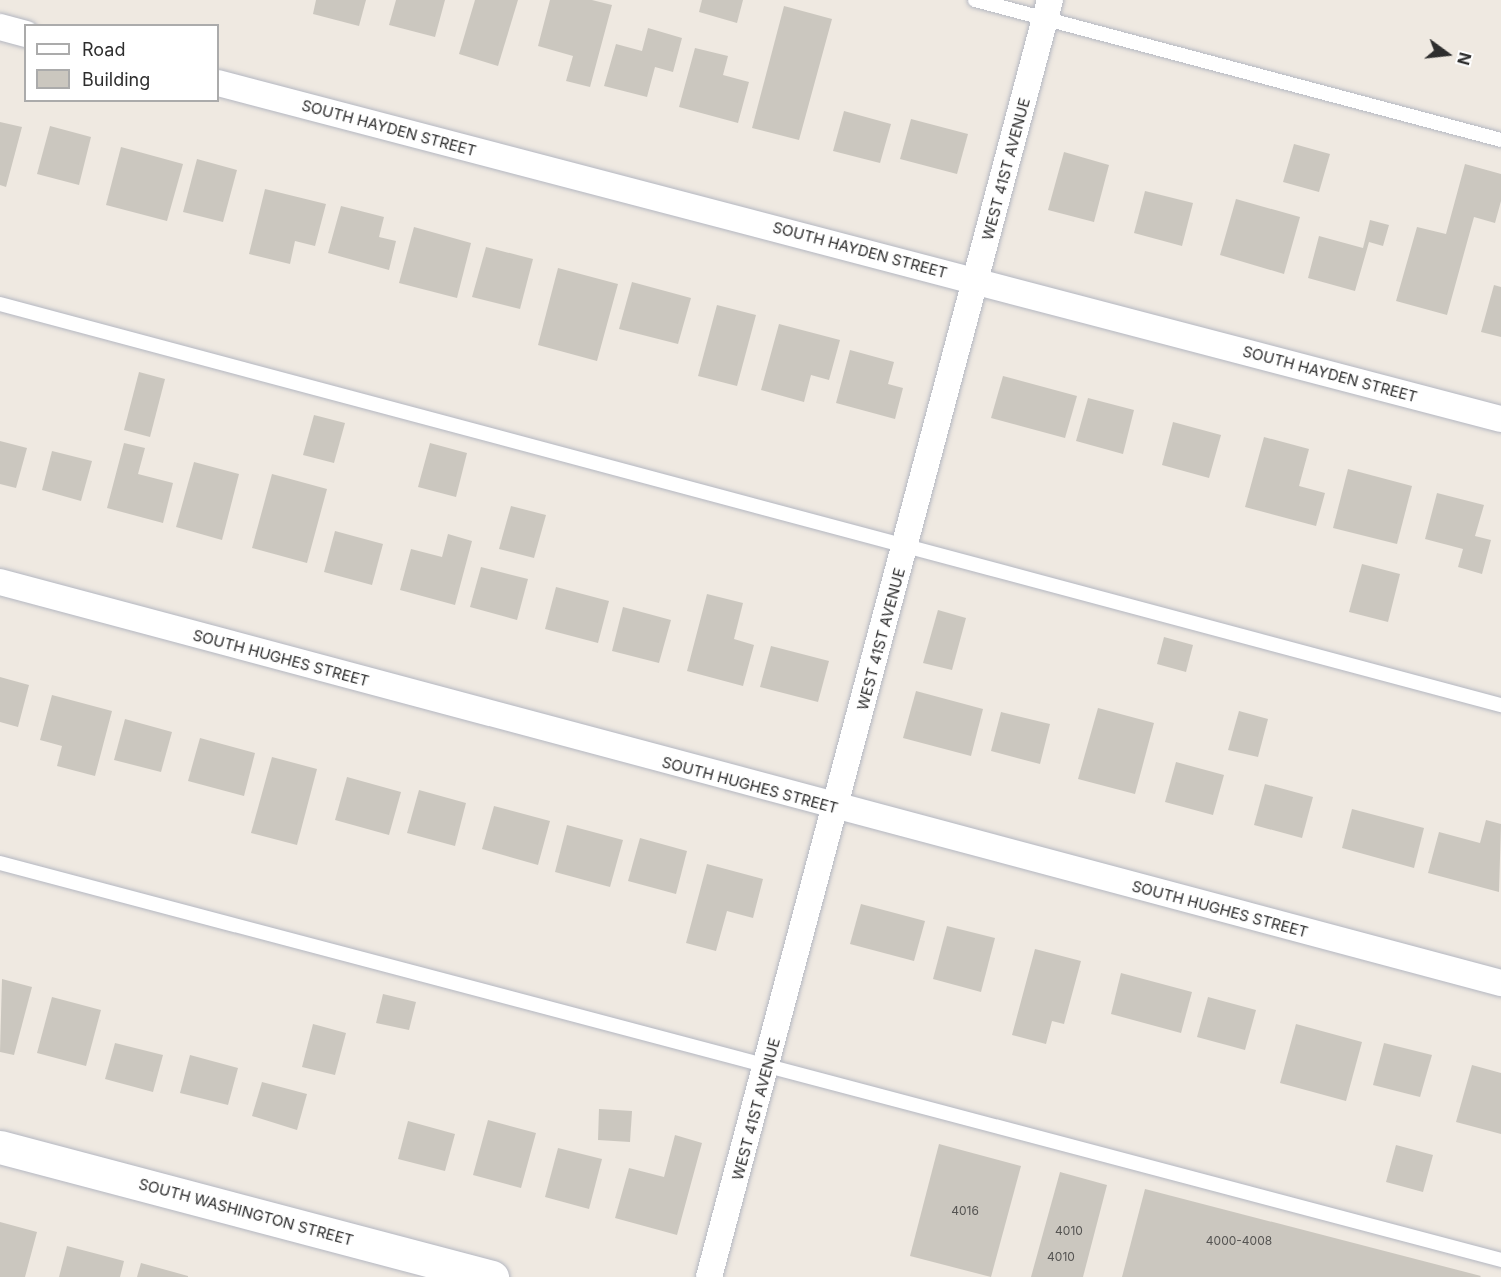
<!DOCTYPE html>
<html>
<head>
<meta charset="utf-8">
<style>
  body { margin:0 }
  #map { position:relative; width:1501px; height:1277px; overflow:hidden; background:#efe9e1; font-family:Inter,sans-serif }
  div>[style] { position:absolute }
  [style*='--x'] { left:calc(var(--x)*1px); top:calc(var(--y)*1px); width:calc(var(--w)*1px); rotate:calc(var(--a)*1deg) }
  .building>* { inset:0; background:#cbc7bf }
  .roads { filter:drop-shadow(0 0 2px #b4b7c1) drop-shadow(0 0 2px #b4b7c1) }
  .service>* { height:14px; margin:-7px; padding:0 7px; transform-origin:7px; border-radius:7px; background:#fff }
  .minor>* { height:26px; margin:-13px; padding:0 13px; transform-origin:13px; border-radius:13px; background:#fff }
  .secondary>* { height:33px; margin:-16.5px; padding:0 16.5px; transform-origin:16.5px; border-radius:16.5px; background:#fff }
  span { translate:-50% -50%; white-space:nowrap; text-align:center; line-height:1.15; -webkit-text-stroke:6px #fff; paint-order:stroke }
  .number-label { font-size:12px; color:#555452 }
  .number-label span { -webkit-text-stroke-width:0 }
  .street-label { font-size:15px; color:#2e2e2e }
  .legend { position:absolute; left:24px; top:24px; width:195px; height:78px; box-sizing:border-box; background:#fff; border:2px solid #ababab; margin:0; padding:8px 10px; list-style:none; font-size:18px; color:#2e2e2e }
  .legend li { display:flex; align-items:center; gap:12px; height:30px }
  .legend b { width:30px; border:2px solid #ababab }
  .north { position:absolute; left:1417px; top:24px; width:60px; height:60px; -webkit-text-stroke:4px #fff; paint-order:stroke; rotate:105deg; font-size:16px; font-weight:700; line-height:24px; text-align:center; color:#2e2e2e }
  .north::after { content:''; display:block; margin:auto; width:21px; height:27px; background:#2e2e2e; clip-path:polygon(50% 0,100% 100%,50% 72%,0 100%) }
</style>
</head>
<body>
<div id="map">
  <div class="building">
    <i style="clip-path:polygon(316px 0,366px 0,359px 26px,313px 14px)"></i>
    <i style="clip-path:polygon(396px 0,445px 0,435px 37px,389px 25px)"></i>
    <i style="clip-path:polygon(475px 0,518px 0,498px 66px,459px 54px)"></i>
    <i style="clip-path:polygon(550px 0,592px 0,612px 5px,590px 87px,566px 81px,573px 56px,538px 46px)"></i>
    <i style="clip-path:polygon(702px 0,743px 0,737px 23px,699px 12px)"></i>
    <i style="clip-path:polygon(784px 6px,832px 19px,799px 140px,752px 128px)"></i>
    <i style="clip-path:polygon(648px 28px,682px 38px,673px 72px,655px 67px,647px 97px,604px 86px,616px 44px,642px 51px)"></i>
    <i style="clip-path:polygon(695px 48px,728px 56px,723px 75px,749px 82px,738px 123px,679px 107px)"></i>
    <i style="clip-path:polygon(844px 111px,891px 124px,880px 163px,833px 151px)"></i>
    <i style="clip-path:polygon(911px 119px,968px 134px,957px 174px,900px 159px)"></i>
    <i style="clip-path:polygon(0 122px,22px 127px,6px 187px,0 185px)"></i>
    <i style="clip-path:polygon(50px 126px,91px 137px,79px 185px,37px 174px)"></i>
    <i style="clip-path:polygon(1294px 144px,1330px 154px,1319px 192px,1283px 182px)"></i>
    <i style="clip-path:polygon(121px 147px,183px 164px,167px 221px,106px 205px)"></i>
    <i style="clip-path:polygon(1064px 152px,1109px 165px,1094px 222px,1048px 210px)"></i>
    <i style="clip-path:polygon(197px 159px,237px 170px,223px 222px,183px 212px)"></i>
    <i style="clip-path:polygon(1465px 164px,1501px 174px,1501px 201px,1495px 223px,1474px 217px,1447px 315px,1396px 301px,1417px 227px,1446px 234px)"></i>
    <i style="clip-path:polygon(265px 189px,326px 204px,315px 246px,295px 241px,290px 264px,249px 254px)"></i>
    <i style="clip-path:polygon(1145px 191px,1193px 203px,1182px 246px,1134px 233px)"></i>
    <i style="clip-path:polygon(1236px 199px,1300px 217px,1284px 274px,1220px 255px)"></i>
    <i style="clip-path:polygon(341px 206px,384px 217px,379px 237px,396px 241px,389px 270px,328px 253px)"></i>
    <i style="clip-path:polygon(1370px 220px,1389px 225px,1383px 246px,1369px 242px,1355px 291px,1308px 278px,1319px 236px,1363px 248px)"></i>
    <i style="clip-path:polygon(414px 227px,471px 243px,457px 298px,399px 283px)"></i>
    <i style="clip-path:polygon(486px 247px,533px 259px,520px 309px,472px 297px)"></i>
    <i style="clip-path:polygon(558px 268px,618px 284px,597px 361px,538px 345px)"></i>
    <i style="clip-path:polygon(632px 282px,691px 298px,678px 344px,619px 329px)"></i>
    <i style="clip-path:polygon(1494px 285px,1501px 287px,1501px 337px,1481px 332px)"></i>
    <i style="clip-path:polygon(717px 305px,756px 315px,737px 386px,698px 376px)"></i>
    <i style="clip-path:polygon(779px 324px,840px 340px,829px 380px,811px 375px,804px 402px,761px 390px)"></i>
    <i style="clip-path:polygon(850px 350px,894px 362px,888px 384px,903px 388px,895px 419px,836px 403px)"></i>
    <i style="clip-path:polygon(139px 372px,165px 379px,150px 437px,124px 430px)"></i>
    <i style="clip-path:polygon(1003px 376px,1077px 396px,1065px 438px,991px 418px)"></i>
    <i style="clip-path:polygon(1088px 398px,1134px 410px,1123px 454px,1076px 441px)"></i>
    <i style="clip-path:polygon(314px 415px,345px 423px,334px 463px,303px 455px)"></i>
    <i style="clip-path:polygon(1173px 422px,1221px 435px,1209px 478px,1162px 465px)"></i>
    <i style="clip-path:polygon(1264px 437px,1309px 449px,1299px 486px,1325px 493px,1316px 526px,1245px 507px)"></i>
    <i style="clip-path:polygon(0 441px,27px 448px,16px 488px,0 484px)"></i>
    <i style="clip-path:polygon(124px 443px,145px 448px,138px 474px,173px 483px,163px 523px,107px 508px)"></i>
    <i style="clip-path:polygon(430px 443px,467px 453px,456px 497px,418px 487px)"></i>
    <i style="clip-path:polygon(52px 451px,92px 461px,81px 501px,42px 490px)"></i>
    <i style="clip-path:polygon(194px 462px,239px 474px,222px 540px,176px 527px)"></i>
    <i style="clip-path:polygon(1348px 469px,1412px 486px,1397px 544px,1333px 528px)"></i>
    <i style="clip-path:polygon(272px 474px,327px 489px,307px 563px,252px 548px)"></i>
    <i style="clip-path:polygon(1437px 493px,1484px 505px,1475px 536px,1491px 540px,1482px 574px,1458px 567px,1463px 549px,1425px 539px)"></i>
    <i style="clip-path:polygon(511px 506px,546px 515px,534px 558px,499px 549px)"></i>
    <i style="clip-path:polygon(335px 531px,383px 544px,372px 585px,324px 572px)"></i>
    <i style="clip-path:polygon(448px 534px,472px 541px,455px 605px,400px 590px,411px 549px,442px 557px)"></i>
    <i style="clip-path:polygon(1362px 564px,1400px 574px,1388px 622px,1349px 612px)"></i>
    <i style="clip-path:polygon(481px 567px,528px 579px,517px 620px,470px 607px)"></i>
    <i style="clip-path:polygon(556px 587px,609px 601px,598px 643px,545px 629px)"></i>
    <i style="clip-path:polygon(707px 594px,743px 603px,734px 639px,754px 645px,743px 686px,687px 671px)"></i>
    <i style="clip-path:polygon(623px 607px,671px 620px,659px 663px,612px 651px)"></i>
    <i style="clip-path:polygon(938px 610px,966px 618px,952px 670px,923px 663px)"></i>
    <i style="clip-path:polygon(1164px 637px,1193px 645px,1186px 672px,1157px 664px)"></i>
    <i style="clip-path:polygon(771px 646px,829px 661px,818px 702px,760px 687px)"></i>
    <i style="clip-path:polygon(0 677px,29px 685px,18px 727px,0 722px)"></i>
    <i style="clip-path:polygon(916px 691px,983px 709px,971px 756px,903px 738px)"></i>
    <i style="clip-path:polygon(52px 695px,112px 711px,95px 776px,57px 766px,62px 746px,40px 740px)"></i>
    <i style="clip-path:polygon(1098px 708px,1154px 723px,1135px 794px,1078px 779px)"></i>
    <i style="clip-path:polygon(1239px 711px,1268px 719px,1258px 757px,1228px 750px)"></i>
    <i style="clip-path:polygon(1001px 712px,1050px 724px,1040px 764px,991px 751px)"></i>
    <i style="clip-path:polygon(125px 719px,172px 732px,161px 772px,114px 760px)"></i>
    <i style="clip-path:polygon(200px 738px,255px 753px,244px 796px,188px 781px)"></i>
    <i style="clip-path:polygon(272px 757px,317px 769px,297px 845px,251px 833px)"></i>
    <i style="clip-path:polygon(1176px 762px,1224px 775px,1213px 815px,1165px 802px)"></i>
    <i style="clip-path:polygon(347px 777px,401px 792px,389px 835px,335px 820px)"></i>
    <i style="clip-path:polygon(1265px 784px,1313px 797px,1302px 838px,1254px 825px)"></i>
    <i style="clip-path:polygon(419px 790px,466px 803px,455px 846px,407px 833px)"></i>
    <i style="clip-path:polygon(494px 806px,550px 821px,538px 865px,482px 849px)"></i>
    <i style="clip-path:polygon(1352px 809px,1424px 828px,1414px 868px,1342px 848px)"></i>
    <i style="clip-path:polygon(1486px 820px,1501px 824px,1499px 892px,1428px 873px,1439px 832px,1480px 843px)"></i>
    <i style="clip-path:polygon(567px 825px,623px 840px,610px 887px,555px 872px)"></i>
    <i style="clip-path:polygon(640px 838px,687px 851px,676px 894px,628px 881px)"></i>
    <i style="clip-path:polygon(707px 864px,763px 879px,753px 918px,727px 911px,716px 951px,686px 943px)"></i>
    <i style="clip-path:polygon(861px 904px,925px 921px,914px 961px,850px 944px)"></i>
    <i style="clip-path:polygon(947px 926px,995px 938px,981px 992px,933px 979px)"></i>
    <i style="clip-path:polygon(1035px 949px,1081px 961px,1064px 1024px,1052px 1021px,1046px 1044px,1012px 1035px)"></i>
    <i style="clip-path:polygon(1121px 973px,1192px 992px,1181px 1033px,1111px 1014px)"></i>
    <i style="clip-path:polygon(2px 979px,32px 987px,14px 1055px,0 1052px)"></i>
    <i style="clip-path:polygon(383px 994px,416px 1002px,409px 1030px,376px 1023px)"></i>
    <i style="clip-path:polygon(52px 997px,101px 1010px,86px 1066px,37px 1053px)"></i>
    <i style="clip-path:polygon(1208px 997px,1256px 1010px,1245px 1050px,1197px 1037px)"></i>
    <i style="clip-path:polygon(313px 1024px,346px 1033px,335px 1075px,302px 1067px)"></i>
    <i style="clip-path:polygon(1296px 1024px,1362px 1042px,1346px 1101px,1280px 1083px)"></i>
    <i style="clip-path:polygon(115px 1043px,163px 1055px,153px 1092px,105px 1079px)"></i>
    <i style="clip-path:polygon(1384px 1043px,1432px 1055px,1420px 1097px,1373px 1085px)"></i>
    <i style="clip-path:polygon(190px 1055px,238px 1068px,228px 1105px,180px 1093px)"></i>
    <i style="clip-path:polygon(1472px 1065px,1501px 1073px,1501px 1134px,1456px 1122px)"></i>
    <i style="clip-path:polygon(262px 1082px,307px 1094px,297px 1130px,252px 1116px)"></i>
    <i style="clip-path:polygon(599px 1109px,632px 1111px,630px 1142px,598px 1140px)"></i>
    <i style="clip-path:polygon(488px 1120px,536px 1133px,521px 1188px,473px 1175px)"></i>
    <i style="clip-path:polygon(408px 1121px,455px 1134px,445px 1171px,398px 1159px)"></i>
    <i style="clip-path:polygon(675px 1135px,702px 1143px,677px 1235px,615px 1218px,629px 1168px,664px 1177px)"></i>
    <i style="clip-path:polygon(939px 1144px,1021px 1166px,991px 1277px,910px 1256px)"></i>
    <i style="clip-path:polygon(1396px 1145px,1433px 1155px,1423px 1192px,1386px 1182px)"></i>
    <i style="clip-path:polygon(558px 1148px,602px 1159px,589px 1209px,545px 1197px)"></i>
    <i style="clip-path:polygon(1060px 1172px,1107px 1185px,1083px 1277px,1031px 1277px)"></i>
    <i style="clip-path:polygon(1145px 1189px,1481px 1276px,1480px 1277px,1122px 1277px)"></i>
    <i style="clip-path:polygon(0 1222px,37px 1232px,25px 1277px,0 1277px)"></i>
    <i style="clip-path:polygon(67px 1246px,124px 1261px,120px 1277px,59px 1277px)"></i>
    <i style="clip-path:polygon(141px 1263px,188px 1276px,188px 1277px,137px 1277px)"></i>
  </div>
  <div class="roads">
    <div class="service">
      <i style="--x:975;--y:0;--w:544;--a:14.9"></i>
      <i style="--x:0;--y:304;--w:1554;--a:14.96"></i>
      <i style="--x:0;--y:863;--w:1553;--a:14.81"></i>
    </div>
    <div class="minor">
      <i style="--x:0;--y:27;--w:27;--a:15"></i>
      <i style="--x:218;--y:83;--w:1326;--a:14.68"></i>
      <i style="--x:0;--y:582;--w:1554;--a:14.96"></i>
      <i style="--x:709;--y:1277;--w:1322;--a:-75.05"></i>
    </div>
    <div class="secondary">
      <i style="--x:0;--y:1147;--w:509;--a:14.8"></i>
    </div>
  </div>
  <div class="number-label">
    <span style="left:965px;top:1211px">4016</span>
    <span style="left:1069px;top:1231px">4010</span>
    <span style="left:1239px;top:1241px">4000-4008</span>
    <span style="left:1061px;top:1257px">4010</span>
  </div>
  <div class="street-label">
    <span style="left:389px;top:128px;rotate:15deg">SOUTH HAYDEN STREET</span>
    <span style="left:1006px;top:169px;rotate:-75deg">WEST 41ST AVENUE</span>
    <span style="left:860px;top:250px;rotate:15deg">SOUTH HAYDEN STREET</span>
    <span style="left:1330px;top:374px;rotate:15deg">SOUTH HAYDEN STREET</span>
    <span style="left:881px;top:639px;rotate:-75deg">WEST 41ST AVENUE</span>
    <span style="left:281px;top:658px;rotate:15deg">SOUTH HUGHES STREET</span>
    <span style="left:750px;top:785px;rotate:15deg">SOUTH HUGHES STREET</span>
    <span style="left:1220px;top:909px;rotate:15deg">SOUTH HUGHES STREET</span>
    <span style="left:756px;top:1109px;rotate:-75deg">WEST 41ST AVENUE</span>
    <span style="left:246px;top:1212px;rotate:15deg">SOUTH WASHINGTON STREET</span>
  </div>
  <ul class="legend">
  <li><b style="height:8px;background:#fff"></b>Road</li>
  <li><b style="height:16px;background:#cbc7bf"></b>Building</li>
  </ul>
  <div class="north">N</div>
</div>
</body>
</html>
